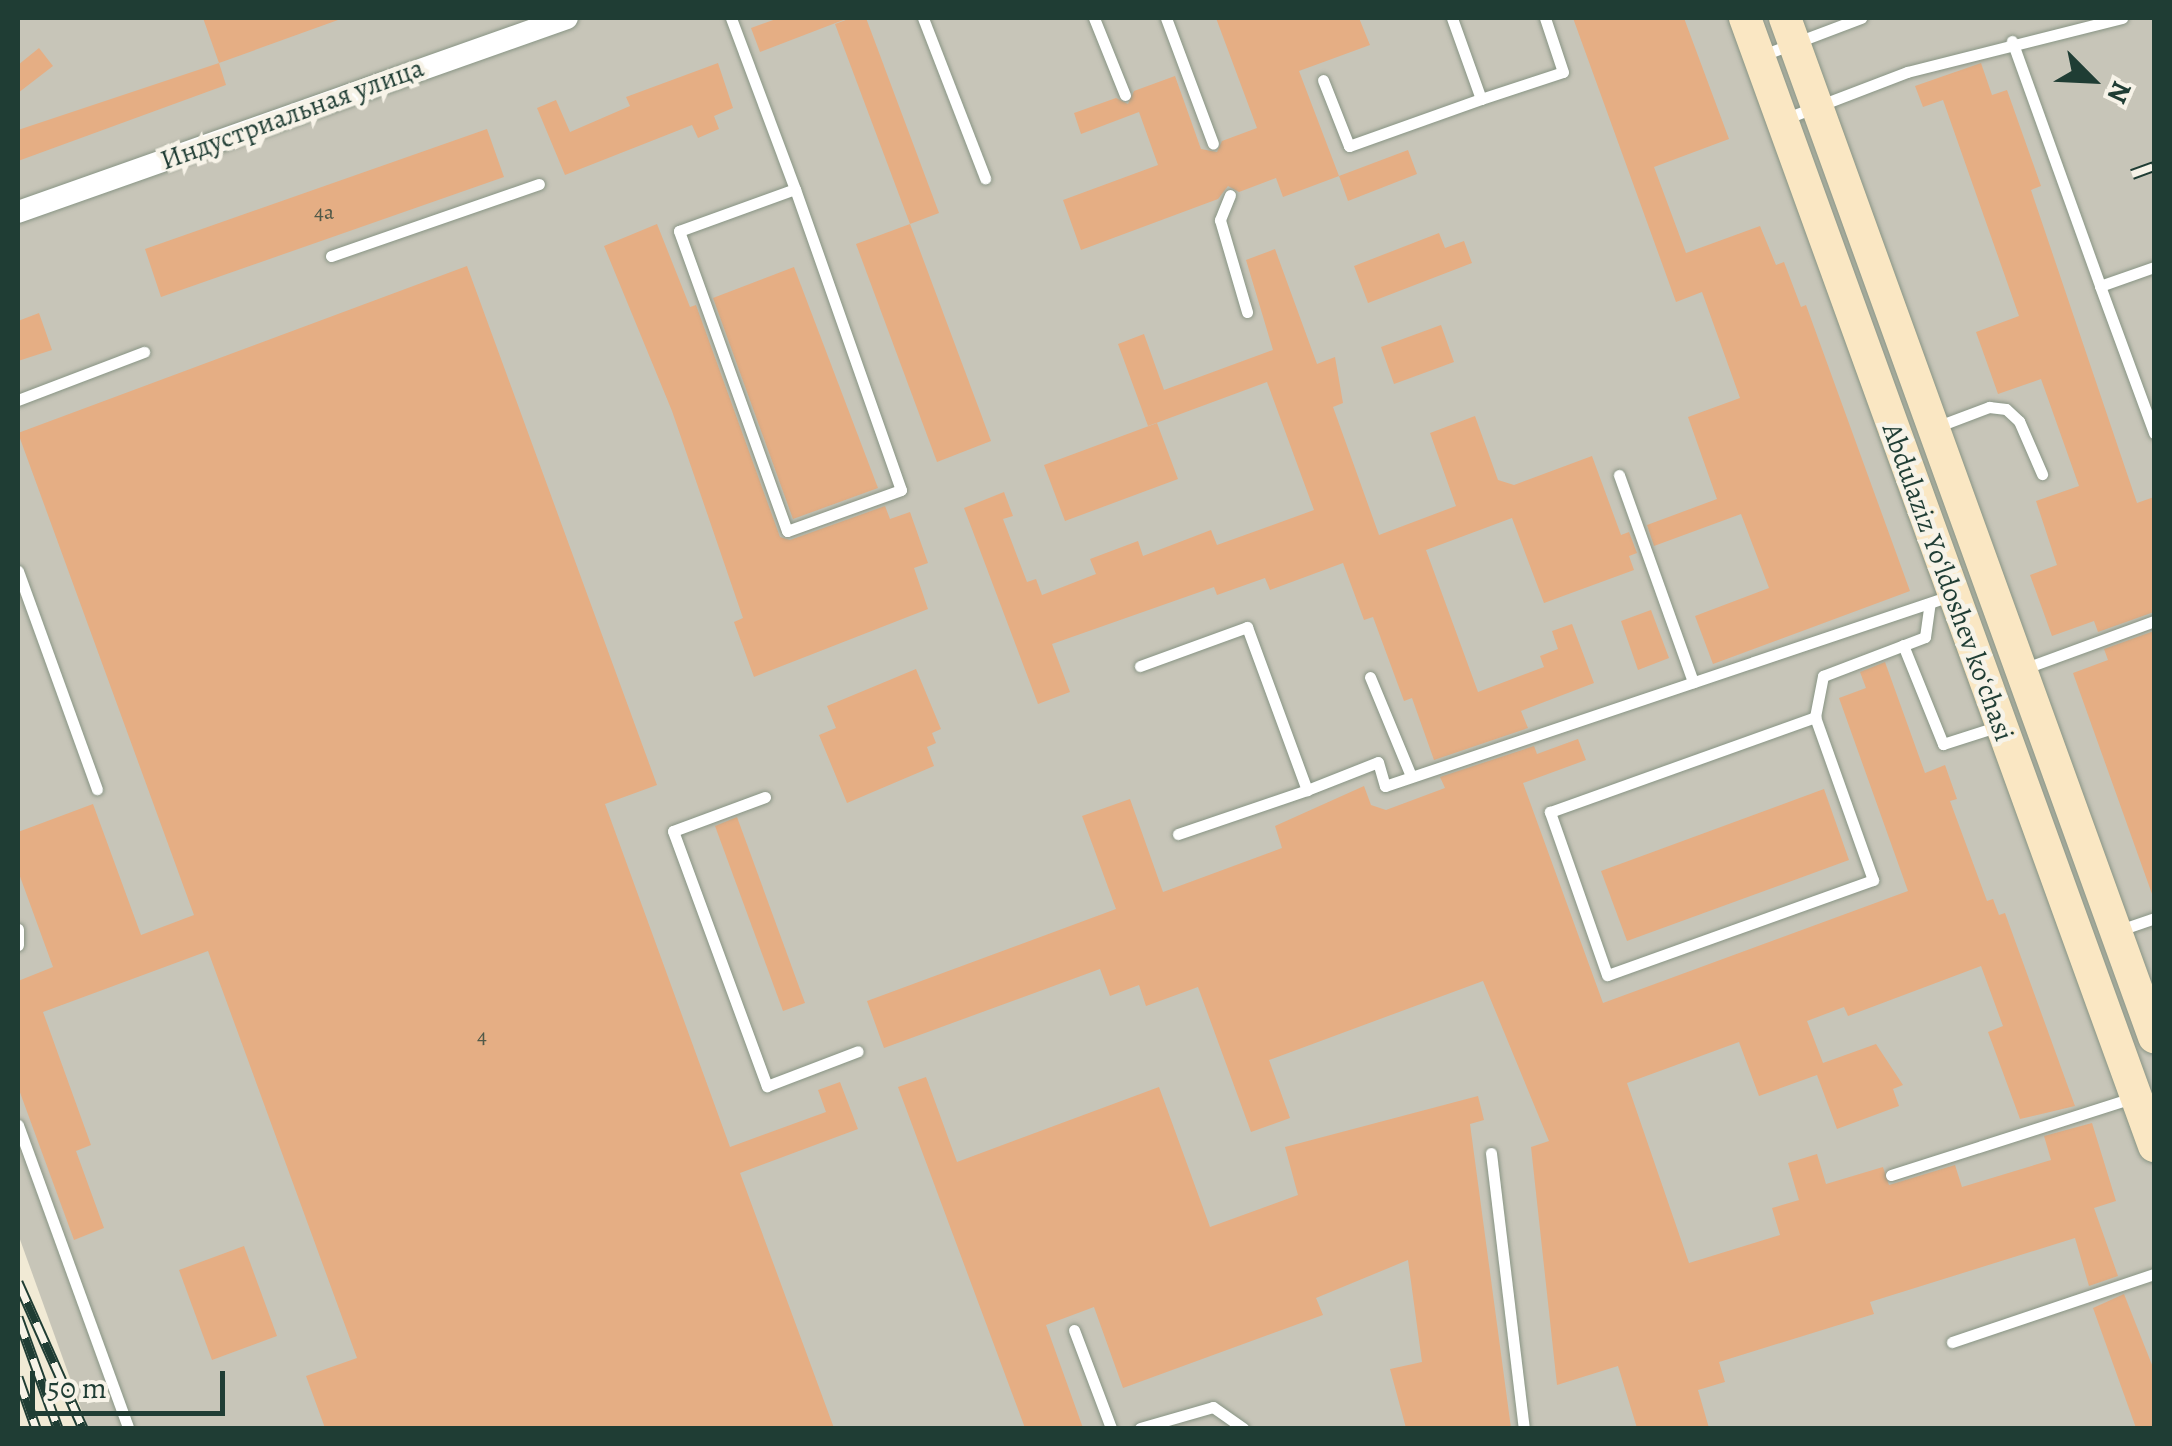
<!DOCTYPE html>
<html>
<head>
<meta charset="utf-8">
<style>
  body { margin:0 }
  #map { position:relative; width:2172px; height:1446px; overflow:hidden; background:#f1ead5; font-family:Alegreya,serif }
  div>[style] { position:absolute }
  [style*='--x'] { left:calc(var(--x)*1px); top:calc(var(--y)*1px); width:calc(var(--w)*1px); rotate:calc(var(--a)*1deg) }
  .industrial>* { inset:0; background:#c7c5b8 }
  .building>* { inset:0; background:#e5ae84 }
  .roads { filter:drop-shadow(0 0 2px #889484) drop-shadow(0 0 2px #889484) }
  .service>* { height:11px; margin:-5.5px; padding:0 5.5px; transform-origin:5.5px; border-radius:5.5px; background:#fff }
  .minor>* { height:22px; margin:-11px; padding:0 11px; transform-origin:11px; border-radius:11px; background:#fff }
  .secondary>* { height:32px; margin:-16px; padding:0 16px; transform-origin:16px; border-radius:16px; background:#fae7c3 }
  .rail>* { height:11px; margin-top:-5.5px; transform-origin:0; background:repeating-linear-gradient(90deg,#f7f3e8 0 22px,#1f3d34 0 44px); box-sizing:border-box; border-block:2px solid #1f3d34 }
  span { translate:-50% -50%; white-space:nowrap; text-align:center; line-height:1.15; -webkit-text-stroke:9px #f7f3e8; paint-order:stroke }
  .number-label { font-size:22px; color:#505948 }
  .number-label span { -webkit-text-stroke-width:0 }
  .street-label { font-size:28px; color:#1f3d34 }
  .frame { position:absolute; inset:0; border:20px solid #1f3d34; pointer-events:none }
  .north { position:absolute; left:2042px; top:30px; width:100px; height:100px; -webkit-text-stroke:8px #f7f3e8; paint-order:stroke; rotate:114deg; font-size:28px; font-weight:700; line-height:40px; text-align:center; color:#1f3d34 }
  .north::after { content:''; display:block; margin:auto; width:35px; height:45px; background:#1f3d34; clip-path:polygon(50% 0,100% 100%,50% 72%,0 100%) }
  .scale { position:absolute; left:30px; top:1371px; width:195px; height:45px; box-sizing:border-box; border:5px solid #1f3d34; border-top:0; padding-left:12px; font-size:30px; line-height:35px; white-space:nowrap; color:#1f3d34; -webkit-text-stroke:8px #f7f3e8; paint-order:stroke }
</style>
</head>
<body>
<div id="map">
  <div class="industrial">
    <i style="clip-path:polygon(18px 18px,2154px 18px,2154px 1428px,88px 1428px,18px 1234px)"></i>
  </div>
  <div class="building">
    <i style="clip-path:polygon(203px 18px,337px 18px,338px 20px,219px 63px)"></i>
    <i style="clip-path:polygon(779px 18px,845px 18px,846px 19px,760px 52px,751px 28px)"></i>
    <i style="clip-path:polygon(851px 18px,866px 18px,939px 213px,910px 224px,835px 24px)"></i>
    <i style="clip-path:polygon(1216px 18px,1359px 18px,1370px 45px,1299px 71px,1339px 176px,1283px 197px,1276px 178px,1239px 192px,1228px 186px,1218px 199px,1081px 250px,1063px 200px,1158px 165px,1139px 112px,1081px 134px,1074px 113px,1116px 98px,1128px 104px,1134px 91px,1175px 76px,1201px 149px,1217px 152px,1222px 141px,1257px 128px)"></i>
    <i style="clip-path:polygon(1573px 18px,1684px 18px,1729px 139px,1654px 167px,1686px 253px,1760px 226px,1776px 265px,1784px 262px,1801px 307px,1806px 305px,1910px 591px,1713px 664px,1695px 616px,1769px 588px,1741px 514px,1654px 546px,1647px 525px,1717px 499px,1688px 417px,1740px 398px,1702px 292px,1676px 302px)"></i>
    <i style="clip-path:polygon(39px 48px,53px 66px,18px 93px,18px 65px)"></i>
    <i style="clip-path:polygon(219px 63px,226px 85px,18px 161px,18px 130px)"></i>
    <i style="clip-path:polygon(718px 63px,733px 108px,714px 116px,719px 129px,698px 138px,692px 125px,565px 175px,537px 108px,556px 100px,570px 132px,630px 106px,626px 97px)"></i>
    <i style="clip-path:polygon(1981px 63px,1992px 95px,2007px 90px,2041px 186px,2031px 190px,2137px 503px,2154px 497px,2154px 612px,2098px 632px,2094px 621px,2052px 636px,2030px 575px,2057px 565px,2036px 501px,2079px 486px,2041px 379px,1998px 394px,1976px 332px,2019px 316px,1943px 100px,1923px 107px,1915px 86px)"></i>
    <i style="clip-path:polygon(487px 129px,504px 177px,161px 297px,145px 249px)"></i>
    <i style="clip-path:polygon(1408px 150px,1417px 174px,1348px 201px,1339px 176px)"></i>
    <i style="clip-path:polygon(657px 224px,690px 307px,696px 305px,780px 537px,790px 540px,885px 506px,890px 519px,910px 512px,928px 563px,914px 568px,928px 609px,754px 677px,734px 622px,743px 618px,672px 411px,604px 246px)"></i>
    <i style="clip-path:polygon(910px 224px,991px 441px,937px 462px,856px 244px)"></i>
    <i style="clip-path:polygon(1439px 233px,1445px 248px,1464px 241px,1472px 263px,1368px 303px,1354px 266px)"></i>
    <i style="clip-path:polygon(1275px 249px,1317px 364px,1335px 357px,1343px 403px,1333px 407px,1379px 535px,1456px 506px,1430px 433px,1475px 416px,1498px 480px,1514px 485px,1592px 456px,1621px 535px,1629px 532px,1637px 553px,1629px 556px,1634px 570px,1544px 603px,1512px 518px,1426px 550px,1478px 692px,1544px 667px,1540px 656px,1558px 649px,1552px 631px,1572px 624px,1594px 683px,1521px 711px,1528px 728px,1434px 760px,1412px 698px,1404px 701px,1373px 617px,1364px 620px,1343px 563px,1270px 590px,1265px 578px,1217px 595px,1214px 587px,1052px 644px,1070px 692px,1038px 704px,964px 508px,1004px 492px,1013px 516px,1003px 519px,1027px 582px,1036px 579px,1042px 595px,1096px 574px,1090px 559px,1138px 541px,1143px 556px,1211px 530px,1217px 545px,1314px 510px,1267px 382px,1148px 426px,1118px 344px,1144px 334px,1164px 390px,1273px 350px,1246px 260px)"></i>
    <i style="clip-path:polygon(467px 266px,657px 785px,605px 804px,730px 1147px,826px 1112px,818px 1090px,840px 1082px,858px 1129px,740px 1173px,834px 1428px,325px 1428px,306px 1376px,357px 1358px,208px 951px,43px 1012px,91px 1145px,76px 1151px,104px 1228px,74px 1240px,18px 1087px,18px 981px,53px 967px,18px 871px,18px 832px,93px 804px,141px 935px,194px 915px,18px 433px)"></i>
    <i style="clip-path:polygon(794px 267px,878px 488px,793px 519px,713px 298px)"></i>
    <i style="clip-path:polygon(39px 313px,52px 350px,18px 361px,18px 321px)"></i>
    <i style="clip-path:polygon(1441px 325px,1454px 362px,1394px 384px,1381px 347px)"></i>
    <i style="clip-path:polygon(1157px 423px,1178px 479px,1065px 521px,1044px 465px)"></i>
    <i style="clip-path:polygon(1651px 610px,1669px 658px,1638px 670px,1621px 621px)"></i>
    <i style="clip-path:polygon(2154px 631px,2154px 893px,2152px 894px,2073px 673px,2108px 660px,2104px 649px)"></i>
    <i style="clip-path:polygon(1885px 662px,1925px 773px,1945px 765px,1957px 799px,1950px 801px,1987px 901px,1993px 899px,1999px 915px,2005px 913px,2075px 1106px,2020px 1119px,1988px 1032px,2003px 1026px,1981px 966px,1848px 1016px,1844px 1007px,1807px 1021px,1823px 1063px,1876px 1044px,1903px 1085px,1893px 1089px,1899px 1106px,1837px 1129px,1817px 1075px,1759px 1096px,1739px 1042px,1627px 1083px,1689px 1263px,1780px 1235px,1772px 1208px,1799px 1200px,1788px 1163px,1817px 1154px,1826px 1184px,1883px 1167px,1889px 1185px,1955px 1165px,1962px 1187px,2051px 1160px,2044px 1136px,2092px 1123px,2116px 1201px,2094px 1208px,2118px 1276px,2089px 1286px,2075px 1238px,1870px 1302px,1874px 1314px,1719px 1362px,1725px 1382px,1698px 1390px,1709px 1428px,1637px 1428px,1618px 1366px,1557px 1385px,1531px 1147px,1549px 1141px,1483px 981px,1269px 1060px,1290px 1118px,1251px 1132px,1198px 987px,1146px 1006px,1139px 985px,1110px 996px,1100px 969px,884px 1048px,867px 1001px,1116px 909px,1082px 816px,1130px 799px,1163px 892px,1282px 848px,1275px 826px,1364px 786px,1371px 805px,1386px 810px,1445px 788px,1440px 777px,1534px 746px,1537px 754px,1578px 739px,1586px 760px,1523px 783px,1603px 1003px,1908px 891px,1839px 698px,1866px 688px,1860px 672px)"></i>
    <i style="clip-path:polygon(916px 669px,941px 729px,932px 733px,936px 743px,927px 747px,934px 766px,847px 803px,819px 735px,836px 728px,827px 706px)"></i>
    <i style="clip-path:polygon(1824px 789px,1849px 860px,1627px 941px,1601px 871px)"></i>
    <i style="clip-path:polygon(737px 817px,805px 1003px,783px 1011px,715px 826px)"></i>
    <i style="clip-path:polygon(926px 1077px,957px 1162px,1159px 1087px,1210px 1227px,1298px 1195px,1285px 1147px,1478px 1096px,1484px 1120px,1470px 1124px,1511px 1428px,1406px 1428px,1390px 1369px,1422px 1362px,1408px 1260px,1316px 1298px,1323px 1315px,1123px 1388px,1094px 1307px,1046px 1325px,1083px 1428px,1025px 1428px,898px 1087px)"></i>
    <i style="clip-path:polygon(244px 1246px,277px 1336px,212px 1360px,179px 1270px)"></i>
    <i style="clip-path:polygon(2124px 1294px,2154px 1370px,2154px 1428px,2136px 1428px,2093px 1308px)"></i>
  </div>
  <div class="roads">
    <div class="service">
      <i style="--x:731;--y:18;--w:183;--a:69.5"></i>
      <i style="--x:795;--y:189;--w:319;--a:70.6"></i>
      <i style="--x:901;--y:490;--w:121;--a:160.2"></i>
      <i style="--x:787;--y:531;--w:319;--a:-109.8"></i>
      <i style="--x:679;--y:231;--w:123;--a:-19.9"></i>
      <i style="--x:923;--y:18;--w:172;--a:68.8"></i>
      <i style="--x:1094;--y:18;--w:83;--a:68.1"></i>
      <i style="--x:1166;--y:18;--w:134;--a:69.5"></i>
      <i style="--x:2012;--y:41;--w:260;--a:70.2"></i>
      <i style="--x:2100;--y:286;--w:57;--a:-19.4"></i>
      <i style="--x:1763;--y:55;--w:105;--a:-20.7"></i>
      <i style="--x:1323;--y:80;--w:71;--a:68.5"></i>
      <i style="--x:1349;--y:146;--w:140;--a:-19.6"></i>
      <i style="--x:1481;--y:99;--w:86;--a:-109.7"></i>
      <i style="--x:1481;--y:99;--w:86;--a:-18.2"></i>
      <i style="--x:1563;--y:72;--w:57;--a:-108.4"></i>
      <i style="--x:1787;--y:118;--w:129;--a:-21"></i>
      <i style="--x:1907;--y:72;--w:222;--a:-14.1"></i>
      <i style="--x:1230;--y:195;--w:27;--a:112"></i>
      <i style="--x:1220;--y:220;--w:96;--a:73.6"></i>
      <i style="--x:331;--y:256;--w:220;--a:-19.1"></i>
      <i style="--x:2100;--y:286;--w:157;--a:69.8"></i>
      <i style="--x:18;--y:400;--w:135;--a:-20.9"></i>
      <i style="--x:1936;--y:427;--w:57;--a:-20.7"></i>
      <i style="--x:1989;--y:407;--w:17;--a:7"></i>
      <i style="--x:2006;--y:409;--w:18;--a:43"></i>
      <i style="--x:2019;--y:421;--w:58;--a:66.5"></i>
      <i style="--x:1619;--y:475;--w:220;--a:70.3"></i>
      <i style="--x:18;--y:571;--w:232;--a:70.1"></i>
      <i style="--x:1903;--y:645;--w:107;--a:68"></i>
      <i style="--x:1943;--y:744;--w:59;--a:-17.8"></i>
      <i style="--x:1140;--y:666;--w:114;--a:-20"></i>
      <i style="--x:1247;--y:627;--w:174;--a:69.8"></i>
      <i style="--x:1307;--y:790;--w:76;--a:-21.5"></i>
      <i style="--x:1378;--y:762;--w:25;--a:74"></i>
      <i style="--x:1385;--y:786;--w:599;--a:-18.59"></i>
      <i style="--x:2023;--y:669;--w:140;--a:-20.1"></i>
      <i style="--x:1370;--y:677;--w:107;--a:67.5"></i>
      <i style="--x:1815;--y:717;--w:173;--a:70.4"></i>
      <i style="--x:1873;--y:880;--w:282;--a:160.3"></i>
      <i style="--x:1607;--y:975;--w:173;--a:-109.3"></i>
      <i style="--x:1550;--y:812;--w:282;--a:-19.7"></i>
      <i style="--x:1815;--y:717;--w:42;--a:-79"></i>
      <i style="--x:1823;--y:676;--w:109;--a:-20.9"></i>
      <i style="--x:1925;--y:637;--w:34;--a:-82"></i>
      <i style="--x:765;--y:797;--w:98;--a:159.7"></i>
      <i style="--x:673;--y:831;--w:272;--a:69.8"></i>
      <i style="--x:767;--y:1086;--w:97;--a:-21"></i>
      <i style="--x:1178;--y:834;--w:136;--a:-18.8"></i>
      <i style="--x:18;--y:929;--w:16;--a:90"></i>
      <i style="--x:2120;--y:930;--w:36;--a:-19"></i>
      <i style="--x:18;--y:1125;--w:322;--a:70"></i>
      <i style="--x:1491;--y:1153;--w:277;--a:83.2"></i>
      <i style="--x:1891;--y:1175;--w:253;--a:-17.7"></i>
      <i style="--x:1074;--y:1330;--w:105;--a:69.3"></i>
      <i style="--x:1952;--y:1342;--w:213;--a:-18.6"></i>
      <i style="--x:1140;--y:1428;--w:76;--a:-16"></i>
      <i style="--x:1213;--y:1407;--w:37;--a:35"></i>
    </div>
    <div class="minor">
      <i style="--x:18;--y:212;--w:582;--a:-19.46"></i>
    </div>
    <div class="secondary">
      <i style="--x:1745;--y:18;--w:1200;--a:70.07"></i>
      <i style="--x:1785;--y:18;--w:1084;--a:70.09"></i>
    </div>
  </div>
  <div class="rail">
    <i style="--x:2132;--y:174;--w:23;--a:-20"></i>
    <i style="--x:18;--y:1282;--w:160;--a:66"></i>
    <i style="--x:18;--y:1317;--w:118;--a:70.2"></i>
    <i style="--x:18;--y:1377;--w:54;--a:70.6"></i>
  </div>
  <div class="number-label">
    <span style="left:324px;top:213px">4а</span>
    <span style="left:482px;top:1037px">4</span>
  </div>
  <div class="street-label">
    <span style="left:292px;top:114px;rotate:-20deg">Индустриальная улица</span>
    <span style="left:1948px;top:582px;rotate:70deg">Abdulaziz Yoʻldoshev koʻchasi</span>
  </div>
  <div class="frame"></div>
  <div class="north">N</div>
  <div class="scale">50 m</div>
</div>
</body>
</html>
